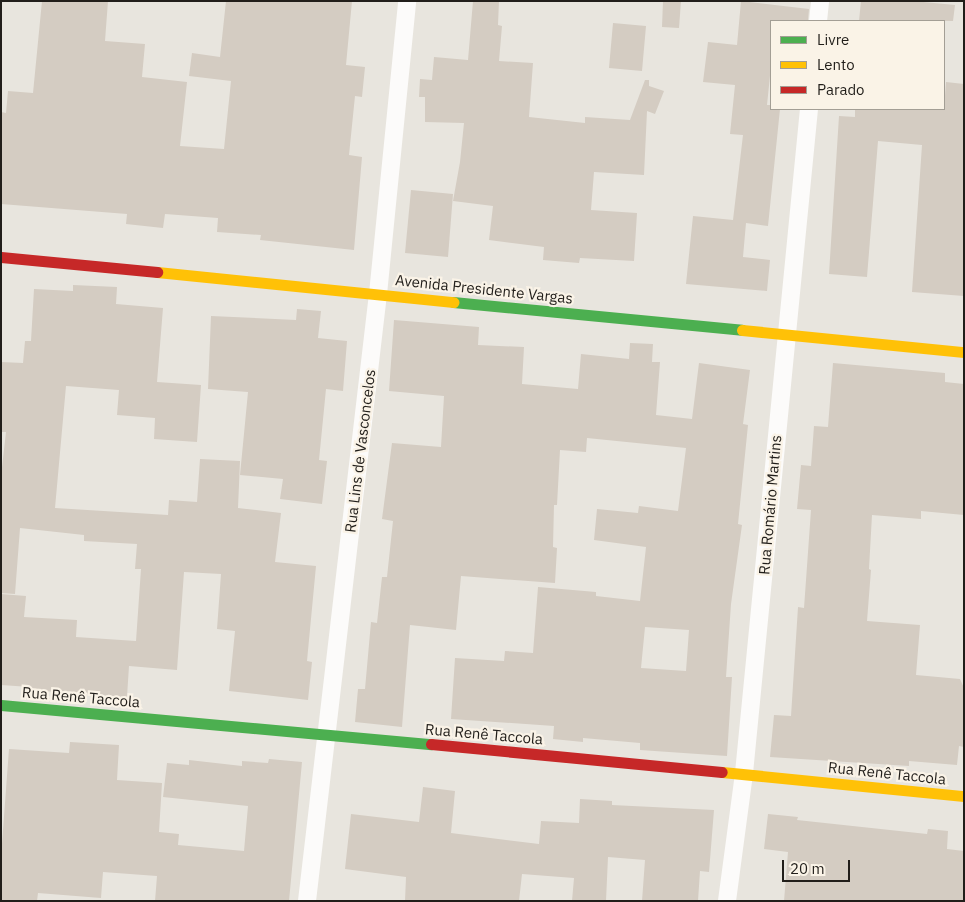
<!DOCTYPE html>
<html>
<head>
<meta charset="utf-8">
<style>
  body { margin:0 }
  #map { position:relative; width:965px; height:902px; overflow:hidden; background:#e8e5de; font-family:"IBM Plex Sans",sans-serif }
  div>[style] { position:absolute }
  [style*='--x'] { left:calc(var(--x)*1px); top:calc(var(--y)*1px); width:calc(var(--w)*1px); rotate:calc(var(--a)*1deg) }
  .building>* { inset:0; background:#d4ccc2 }
  .street>* { height:18px; margin:-9px; padding:0 9px; transform-origin:9px; border-radius:9px; background:#fcfbfa }
  .fast>* { height:11px; margin:-5.5px; padding:0 5.5px; transform-origin:5.5px; border-radius:5.5px; background:#4caf50 }
  .slow>* { height:11px; margin:-5.5px; padding:0 5.5px; transform-origin:5.5px; border-radius:5.5px; background:#ffc107 }
  .jam>* { height:11px; margin:-5.5px; padding:0 5.5px; transform-origin:5.5px; border-radius:5.5px; background:#c62828 }
  span { translate:-50% -50%; white-space:nowrap; text-align:center; line-height:1.15; -webkit-text-stroke:4.5px #faf3e7; paint-order:stroke }
  .street-label { font-size:15px; color:#211e1a }
  .frame { position:absolute; inset:0; border:2px solid #211e1a; pointer-events:none }
  .legend { position:absolute; left:770px; top:20px; width:175px; height:90px; box-sizing:border-box; background:#faf3e7; border:1px solid #a39e95; margin:0; padding:6px 9px; list-style:none; font-size:15px; color:#211e1a }
  .legend li { display:flex; align-items:center; gap:10px; height:25px }
  .legend b { width:25px; border:1px solid #a39e95 }
  .scale { position:absolute; left:782px; top:860px; width:68px; height:22px; box-sizing:border-box; border:2px solid #211e1a; border-top:0; padding-left:6px; font-size:15px; line-height:18px; white-space:nowrap; color:#211e1a; -webkit-text-stroke:4px #faf3e7; paint-order:stroke }
</style>
</head>
<body>
<div id="map">
  <div class="building">
    <i style="clip-path:polygon(42px 1px,108px 1px,105px 41px,145px 44px,142px 77px,187px 82px,180px 146px,224px 149px,231px 81px,189px 76px,192px 53px,220px 57px,226px 1px,352px 1px,346px 65px,365px 67px,362px 97px,355px 96px,349px 155px,362px 157px,354px 250px,260px 240px,261px 235px,217px 232px,218px 218px,165px 214px,163px 228px,126px 224px,127px 214px,1px 204px,1px 112px,6px 113px,8px 91px,33px 93px)"></i>
    <i style="clip-path:polygon(473px 1px,499px 1px,498px 25px,502px 26px,499px 61px,533px 63px,529px 117px,585px 123px,585px 117px,630px 120px,645px 80px,649px 80px,649px 86px,664px 91px,655px 114px,647px 111px,644px 175px,594px 172px,591px 210px,637px 213px,634px 261px,580px 258px,579px 263px,543px 260px,544px 247px,489px 240px,493px 206px,453px 201px,460px 162px,464px 123px,425px 122px,425px 97px,419px 97px,420px 79px,432px 80px,434px 57px,468px 60px)"></i>
    <i style="clip-path:polygon(663px 1px,681px 1px,679px 28px,662px 27px)"></i>
    <i style="clip-path:polygon(741px 1px,809px 9px,808px 21px,771px 21px,771px 66px,767px 105px,771px 105px,771px 109px,780px 109px,768px 226px,746px 223px,743px 257px,770px 260px,767px 291px,686px 284px,693px 216px,733px 220px,743px 135px,730px 134px,735px 85px,703px 82px,708px 42px,737px 45px)"></i>
    <i style="clip-path:polygon(861px 1px,913px 1px,955px 5px,953px 21px,859px 21px)"></i>
    <i style="clip-path:polygon(613px 23px,646px 26px,642px 71px,609px 68px)"></i>
    <i style="clip-path:polygon(946px 82px,964px 84px,964px 296px,912px 292px,922px 145px,878px 141px,867px 277px,829px 274px,839px 116px,855px 117px,855px 109px,944px 109px)"></i>
    <i style="clip-path:polygon(411px 190px,453px 194px,448px 257px,405px 253px)"></i>
    <i style="clip-path:polygon(73px 285px,117px 287px,116px 304px,163px 308px,157px 382px,201px 385px,197px 442px,154px 439px,155px 418px,117px 415px,119px 390px,66px 386px,55px 508px,168px 515px,169px 500px,197px 502px,200px 459px,240px 461px,238px 508px,281px 513px,275px 562px,316px 566px,307px 661px,312px 662px,308px 700px,229px 691px,235px 631px,217px 629px,221px 574px,184px 572px,177px 670px,129px 666px,127px 697px,29px 690px,30px 687px,1px 685px,1px 594px,26px 596px,24px 617px,77px 620px,76px 637px,136px 641px,141px 569px,135px 569px,137px 544px,84px 541px,84px 535px,20px 528px,15px 594px,1px 593px,1px 476px,6px 432px,1px 432px,1px 362px,23px 363px,25px 341px,31px 341px,34px 289px,73px 291px)"></i>
    <i style="clip-path:polygon(297px 309px,321px 311px,318px 338px,347px 341px,343px 391px,326px 389px,319px 460px,327px 461px,322px 504px,280px 499px,283px 479px,240px 475px,248px 392px,208px 389px,211px 316px,296px 320px)"></i>
    <i style="clip-path:polygon(evenodd,394px 320px,479px 327px,478px 345px,524px 347px,522px 384px,578px 389px,581px 354px,629px 359px,630px 343px,653px 344px,652px 362px,660px 362px,656px 415px,692px 419px,699px 363px,750px 370px,743px 424px,748px 425px,738px 524px,742px 525px,731px 604px,726px 677px,732px 677px,727px 756px,640px 750px,640px 743px,583px 738px,583px 742px,553px 739px,554px 726px,451px 719px,455px 658px,504px 661px,505px 651px,533px 653px,538px 587px,596px 592px,596px 596px,640px 601px,646px 547px,594px 540px,597px 509px,638px 513px,639px 506px,678px 511px,686px 448px,587px 438px,586px 452px,560px 450px,557px 505px,554px 505px,553px 547px,557px 548px,555px 583px,461px 576px,456px 630px,410px 625px,402px 727px,355px 722px,358px 689px,365px 689px,371px 622px,377px 623px,382px 577px,387px 577px,393px 521px,382px 519px,392px 443px,441px 447px,444px 396px,389px 391px,394px 320px,645px 627px,689px 630px,686px 671px,641px 668px,645px 627px)"></i>
    <i style="clip-path:polygon(833px 363px,945px 373px,945px 382px,964px 384px,964px 515px,921px 511px,921px 519px,872px 515px,869px 569px,871px 570px,867px 621px,920px 625px,916px 675px,960px 679px,964px 688px,964px 747px,959px 746px,957px 765px,909px 761px,909px 766px,770px 757px,774px 715px,791px 716px,798px 607px,804px 608px,811px 510px,797px 509px,801px 465px,811px 466px,814px 426px,828px 427px)"></i>
    <i style="clip-path:polygon(70px 742px,119px 745px,117px 780px,162px 783px,159px 832px,179px 834px,178px 845px,244px 851px,248px 806px,163px 797px,167px 763px,189px 765px,189px 760px,242px 766px,242px 761px,268px 763px,269px 759px,302px 762px,289px 901px,155px 901px,157px 876px,103px 872px,101px 898px,38px 893px,37px 901px,1px 901px,1px 857px,9px 749px,69px 753px)"></i>
    <i style="clip-path:polygon(423px 787px,455px 791px,451px 833px,539px 844px,541px 821px,579px 823px,580px 799px,612px 801px,612px 805px,714px 810px,709px 872px,700px 871px,698px 901px,642px 901px,645px 860px,608px 857px,606px 901px,572px 901px,574px 878px,522px 874px,519px 901px,405px 901px,406px 877px,345px 869px,351px 814px,419px 822px)"></i>
    <i style="clip-path:polygon(768px 814px,798px 817px,797px 820px,927px 834px,928px 829px,948px 831px,947px 849px,964px 851px,964px 901px,784px 901px,788px 852px,764px 849px)"></i>
  </div>
  <div class="street">
    <i style="--x:818;--y:21;--w:20;--a:-84"></i>
    <i style="--x:307;--y:901;--w:611;--a:-83.33"></i>
    <i style="--x:378;--y:294;--w:294;--a:-84.3"></i>
    <i style="--x:727;--y:901;--w:129;--a:-82.4"></i>
    <i style="--x:744;--y:773;--w:667;--a:-84.41"></i>
  </div>
  <div class="fast">
    <i style="--x:453;--y:302;--w:290;--a:5.5"></i>
    <i style="--x:1;--y:705;--w:432;--a:5.2"></i>
  </div>
  <div class="slow">
    <i style="--x:157;--y:272;--w:298;--a:5.8"></i>
    <i style="--x:742;--y:330;--w:223;--a:5.7"></i>
    <i style="--x:722;--y:772;--w:243;--a:5.7"></i>
  </div>
  <div class="jam">
    <i style="--x:1;--y:257;--w:157;--a:5.5"></i>
    <i style="--x:431;--y:744;--w:292;--a:5.5"></i>
  </div>
  <div class="street-label">
    <span style="left:484px;top:289px;rotate:6deg">Avenida Presidente Vargas</span>
    <span style="left:360px;top:451px;rotate:-83deg">Rua Lins de Vasconcelos</span>
    <span style="left:770px;top:505px;rotate:-85deg">Rua Romário Martins</span>
    <span style="left:81px;top:697px;rotate:5deg">Rua Renê Taccola</span>
    <span style="left:484px;top:734px;rotate:5deg">Rua Renê Taccola</span>
    <span style="left:887px;top:773px;rotate:6deg">Rua Renê Taccola</span>
  </div>
  <div class="frame"></div>
  <ul class="legend">
  <li><b style="height:6px;background:#4caf50"></b>Livre</li>
  <li><b style="height:6px;background:#ffc107"></b>Lento</li>
  <li><b style="height:6px;background:#c62828"></b>Parado</li>
  </ul>
  <div class="scale">20 m</div>
</div>
</body>
</html>
